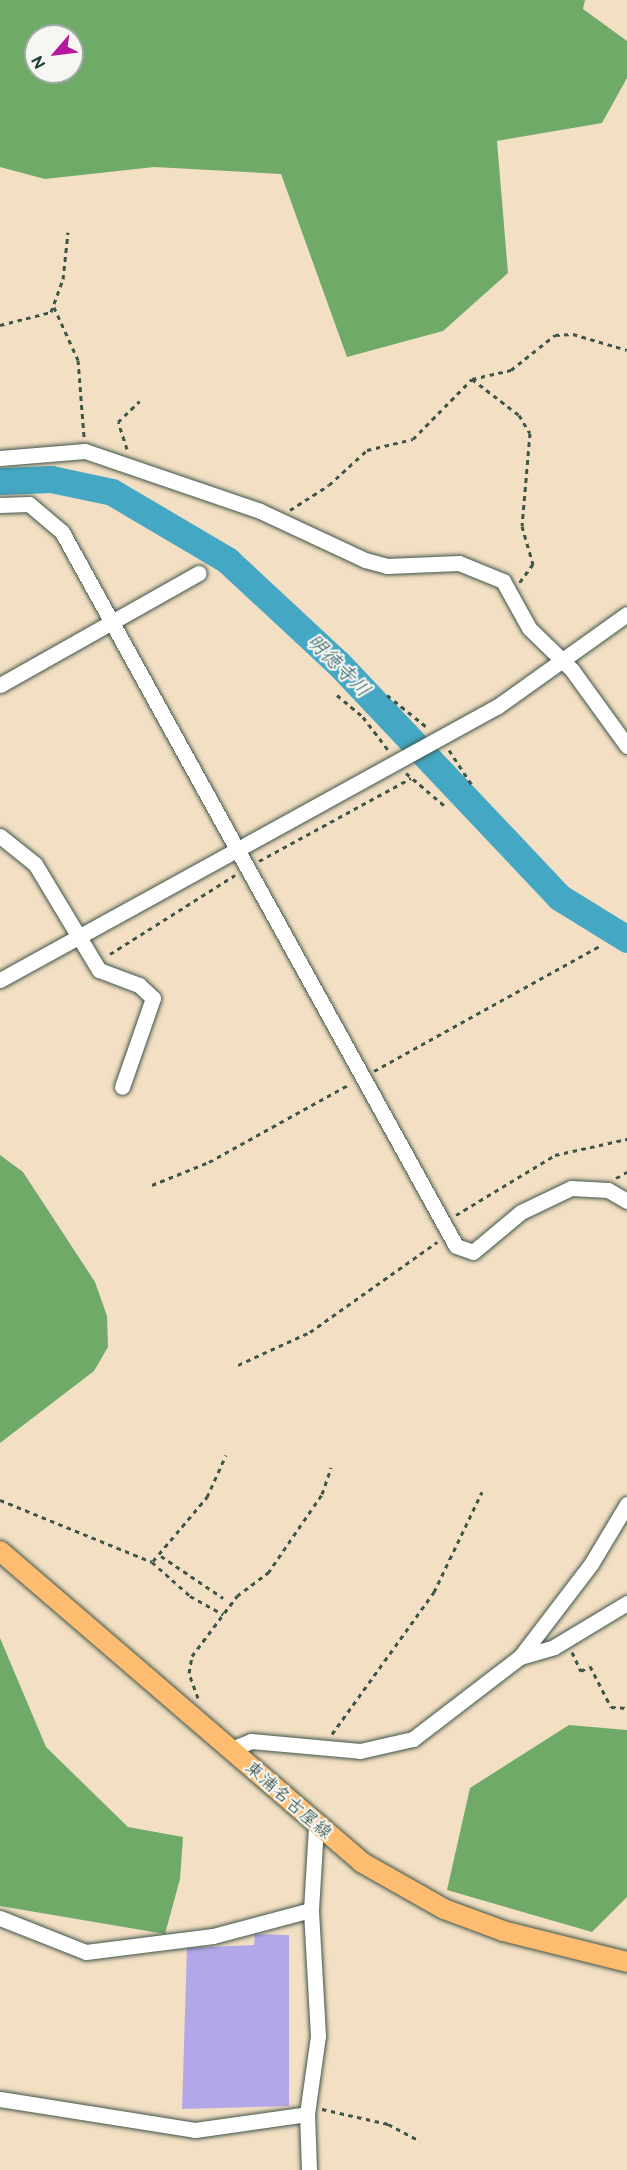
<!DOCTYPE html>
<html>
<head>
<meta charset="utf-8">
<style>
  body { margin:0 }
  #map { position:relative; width:627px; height:2170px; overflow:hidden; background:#f3dfc3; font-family:"Balsamiq Sans","Klee One",sans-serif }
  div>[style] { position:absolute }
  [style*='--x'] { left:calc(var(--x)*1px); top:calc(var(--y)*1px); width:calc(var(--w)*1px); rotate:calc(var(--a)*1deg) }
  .forest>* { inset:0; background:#70aa69 }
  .river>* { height:27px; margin:-13.5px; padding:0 13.5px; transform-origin:13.5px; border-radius:13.5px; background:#44a7c3 }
  .building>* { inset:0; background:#b3a7e9 }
  .path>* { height:3px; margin-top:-1.5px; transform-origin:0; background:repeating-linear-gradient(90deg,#3f5549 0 4.5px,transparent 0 9px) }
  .roads { filter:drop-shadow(0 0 2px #3f5549) drop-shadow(0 0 2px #3f5549) }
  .minor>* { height:15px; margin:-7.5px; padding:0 7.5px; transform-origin:7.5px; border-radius:7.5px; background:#fff }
  .major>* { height:20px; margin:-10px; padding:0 10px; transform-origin:10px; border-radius:10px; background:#fdbc70 }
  span { translate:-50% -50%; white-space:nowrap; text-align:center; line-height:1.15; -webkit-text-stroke:4.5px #f6f6f2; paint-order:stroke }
  .street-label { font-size:18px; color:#1f3d34 }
  .water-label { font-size:20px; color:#2a5d5f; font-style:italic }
  .north { position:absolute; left:24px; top:24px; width:60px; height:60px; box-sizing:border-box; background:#f6f6f2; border:2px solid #a0aca6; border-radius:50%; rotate:242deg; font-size:16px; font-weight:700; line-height:24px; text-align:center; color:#1f3d34 }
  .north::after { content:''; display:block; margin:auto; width:21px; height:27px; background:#b5179e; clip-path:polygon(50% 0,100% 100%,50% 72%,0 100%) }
</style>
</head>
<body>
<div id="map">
  <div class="forest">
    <i style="clip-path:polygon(evenodd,0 0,585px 0,583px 9px,627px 41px,627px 78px,602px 123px,497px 141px,508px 273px,443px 331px,347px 357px,281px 174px,154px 167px,45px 179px,0 167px,0 0,36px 36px,72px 36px,72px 72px,36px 72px,36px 36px)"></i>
    <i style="clip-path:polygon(0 1155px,23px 1172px,95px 1282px,107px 1316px,108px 1347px,94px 1371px,0 1443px)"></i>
    <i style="clip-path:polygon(0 1638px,46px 1747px,128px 1827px,183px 1837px,180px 1879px,165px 1934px,0 1906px)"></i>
    <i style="clip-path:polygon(569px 1725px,627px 1730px,627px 1897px,592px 1932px,447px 1890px,470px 1788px)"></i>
  </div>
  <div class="river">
    <i style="--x:0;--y:481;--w:51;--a:-2.2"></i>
    <i style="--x:51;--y:479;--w:62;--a:12"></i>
    <i style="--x:112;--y:492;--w:134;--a:30.6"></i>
    <i style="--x:227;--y:560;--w:151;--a:42.9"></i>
    <i style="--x:338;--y:663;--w:322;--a:46.6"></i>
    <i style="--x:559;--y:897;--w:80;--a:31.7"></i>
  </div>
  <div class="building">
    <i style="clip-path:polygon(255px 1934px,289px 1935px,289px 2106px,182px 2109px,187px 1948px,254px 1945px)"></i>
  </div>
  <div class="path">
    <i style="--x:54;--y:307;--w:58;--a:65.6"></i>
    <i style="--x:78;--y:360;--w:77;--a:85.5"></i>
    <i style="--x:0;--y:325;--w:53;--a:-14.3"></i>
    <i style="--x:51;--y:312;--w:35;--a:-70"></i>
    <i style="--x:63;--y:279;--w:47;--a:-83.9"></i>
    <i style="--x:472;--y:379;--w:40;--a:-13"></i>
    <i style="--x:511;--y:370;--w:56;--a:-38.5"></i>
    <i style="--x:555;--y:335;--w:18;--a:-3"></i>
    <i style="--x:573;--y:334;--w:56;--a:16.5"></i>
    <i style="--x:127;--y:449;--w:28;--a:-108"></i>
    <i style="--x:118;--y:422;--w:30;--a:-44"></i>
    <i style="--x:290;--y:510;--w:46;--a:-32.7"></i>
    <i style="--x:329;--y:485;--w:52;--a:-42.6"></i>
    <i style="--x:367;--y:450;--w:47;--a:-13.4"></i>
    <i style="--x:413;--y:439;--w:84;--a:-45.5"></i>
    <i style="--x:472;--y:379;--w:59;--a:37.5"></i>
    <i style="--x:519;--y:415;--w:21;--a:59"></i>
    <i style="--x:530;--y:433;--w:93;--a:94.9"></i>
    <i style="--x:522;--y:526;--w:40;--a:74"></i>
    <i style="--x:533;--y:564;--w:24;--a:126"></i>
    <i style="--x:337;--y:695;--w:34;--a:40"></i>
    <i style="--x:363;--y:717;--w:43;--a:52.6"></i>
    <i style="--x:387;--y:695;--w:53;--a:38.8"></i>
    <i style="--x:449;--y:750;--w:42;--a:56.7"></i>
    <i style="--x:406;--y:773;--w:52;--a:40.4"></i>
    <i style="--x:259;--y:861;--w:173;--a:-28.6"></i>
    <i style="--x:110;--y:954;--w:148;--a:-32.3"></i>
    <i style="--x:374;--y:1071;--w:260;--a:-29"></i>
    <i style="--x:616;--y:1178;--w:13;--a:-29"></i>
    <i style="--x:152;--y:1185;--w:61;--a:-22"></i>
    <i style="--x:209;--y:1162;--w:161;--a:-29"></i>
    <i style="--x:456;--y:1215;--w:116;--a:-31.2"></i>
    <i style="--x:555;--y:1155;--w:74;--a:-12.5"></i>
    <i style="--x:238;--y:1365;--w:79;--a:-24.6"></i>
    <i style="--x:310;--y:1332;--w:156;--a:-35.3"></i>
    <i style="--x:0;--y:1500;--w:164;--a:22.2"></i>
    <i style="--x:152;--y:1562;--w:51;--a:41.8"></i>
    <i style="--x:190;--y:1596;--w:38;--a:29"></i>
    <i style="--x:161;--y:1556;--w:75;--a:34.1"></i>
    <i style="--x:153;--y:1561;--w:84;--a:-49.8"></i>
    <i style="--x:207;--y:1497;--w:46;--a:-65.7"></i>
    <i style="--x:572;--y:1652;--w:21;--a:65"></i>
    <i style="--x:581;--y:1671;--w:10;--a:-29"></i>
    <i style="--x:590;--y:1666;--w:46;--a:62.9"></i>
    <i style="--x:611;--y:1707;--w:16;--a:4"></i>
    <i style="--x:198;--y:1698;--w:27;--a:-110"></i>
    <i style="--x:189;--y:1673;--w:17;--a:-80"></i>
    <i style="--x:192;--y:1656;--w:75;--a:-53.1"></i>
    <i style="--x:237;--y:1596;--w:39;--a:-37"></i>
    <i style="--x:268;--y:1573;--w:96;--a:-55.6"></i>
    <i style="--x:322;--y:1494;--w:28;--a:-71"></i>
    <i style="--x:332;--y:1734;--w:175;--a:-54.3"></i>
    <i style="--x:434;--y:1592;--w:111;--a:-64.4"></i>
    <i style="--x:322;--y:2109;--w:68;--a:12.8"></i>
    <i style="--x:388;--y:2124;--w:36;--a:28"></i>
  </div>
  <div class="roads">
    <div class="minor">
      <i style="--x:0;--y:458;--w:85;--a:-4.7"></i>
      <i style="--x:85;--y:451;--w:185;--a:18.9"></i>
      <i style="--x:260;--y:511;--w:116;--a:25"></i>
      <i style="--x:365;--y:560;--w:23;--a:15"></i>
      <i style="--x:387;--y:566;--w:72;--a:-2.4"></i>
      <i style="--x:459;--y:563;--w:48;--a:22.2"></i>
      <i style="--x:503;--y:581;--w:54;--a:61"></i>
      <i style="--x:529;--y:628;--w:60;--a:44.3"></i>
      <i style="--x:572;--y:670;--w:94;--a:54.1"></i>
      <i style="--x:0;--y:505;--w:29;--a:-2"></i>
      <i style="--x:29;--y:504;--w:43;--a:40.3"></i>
      <i style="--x:62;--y:532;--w:815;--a:61.11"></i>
      <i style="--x:456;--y:1246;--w:18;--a:19"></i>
      <i style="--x:473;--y:1252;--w:62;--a:-39.8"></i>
      <i style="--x:521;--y:1212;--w:55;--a:-25.6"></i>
      <i style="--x:571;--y:1188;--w:37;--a:3"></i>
      <i style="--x:608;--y:1190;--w:22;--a:30"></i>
      <i style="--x:0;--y:685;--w:228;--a:-29.4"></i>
      <i style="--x:0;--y:836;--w:45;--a:38.7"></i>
      <i style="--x:35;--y:864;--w:124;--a:58.9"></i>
      <i style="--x:99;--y:970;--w:43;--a:20.6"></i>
      <i style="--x:139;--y:985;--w:19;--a:43"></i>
      <i style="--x:153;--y:998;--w:94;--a:109.2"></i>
      <i style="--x:0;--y:980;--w:568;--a:-28.82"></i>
      <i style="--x:498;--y:706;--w:158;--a:-35.5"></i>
      <i style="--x:520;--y:1657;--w:35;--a:-16"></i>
      <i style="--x:554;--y:1647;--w:85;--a:-31.1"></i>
      <i style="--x:229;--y:1750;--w:24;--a:-22"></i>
      <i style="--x:251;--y:1741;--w:109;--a:5.2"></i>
      <i style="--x:360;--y:1751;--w:54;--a:-12.8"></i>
      <i style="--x:413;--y:1739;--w:135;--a:-37.5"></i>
      <i style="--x:520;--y:1657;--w:117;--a:-52.6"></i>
      <i style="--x:591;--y:1564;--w:70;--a:-59"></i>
      <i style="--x:0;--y:1918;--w:92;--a:21.6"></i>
      <i style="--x:86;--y:1952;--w:128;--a:-7.2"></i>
      <i style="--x:213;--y:1936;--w:101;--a:-14.9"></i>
      <i style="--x:0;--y:2099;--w:197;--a:9"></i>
      <i style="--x:195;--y:2130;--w:113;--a:-8.1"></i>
      <i style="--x:309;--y:2170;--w:56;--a:-92"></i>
      <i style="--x:307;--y:2114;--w:79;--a:-82"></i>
      <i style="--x:318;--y:2036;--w:126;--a:-93.2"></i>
      <i style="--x:311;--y:1910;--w:83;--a:-86.6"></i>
    </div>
    <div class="major">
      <i style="--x:0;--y:1551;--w:476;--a:40.7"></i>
      <i style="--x:361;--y:1862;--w:95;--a:29.5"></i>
      <i style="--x:444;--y:1909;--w:63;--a:20.4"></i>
      <i style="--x:503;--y:1931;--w:128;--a:14"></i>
    </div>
  </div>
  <div class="street-label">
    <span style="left:288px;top:1801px;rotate:41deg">東浦名古屋線</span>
  </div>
  <div class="water-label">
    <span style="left:338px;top:666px;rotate:45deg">明徳寺川</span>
  </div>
  <div class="north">N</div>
</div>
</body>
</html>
